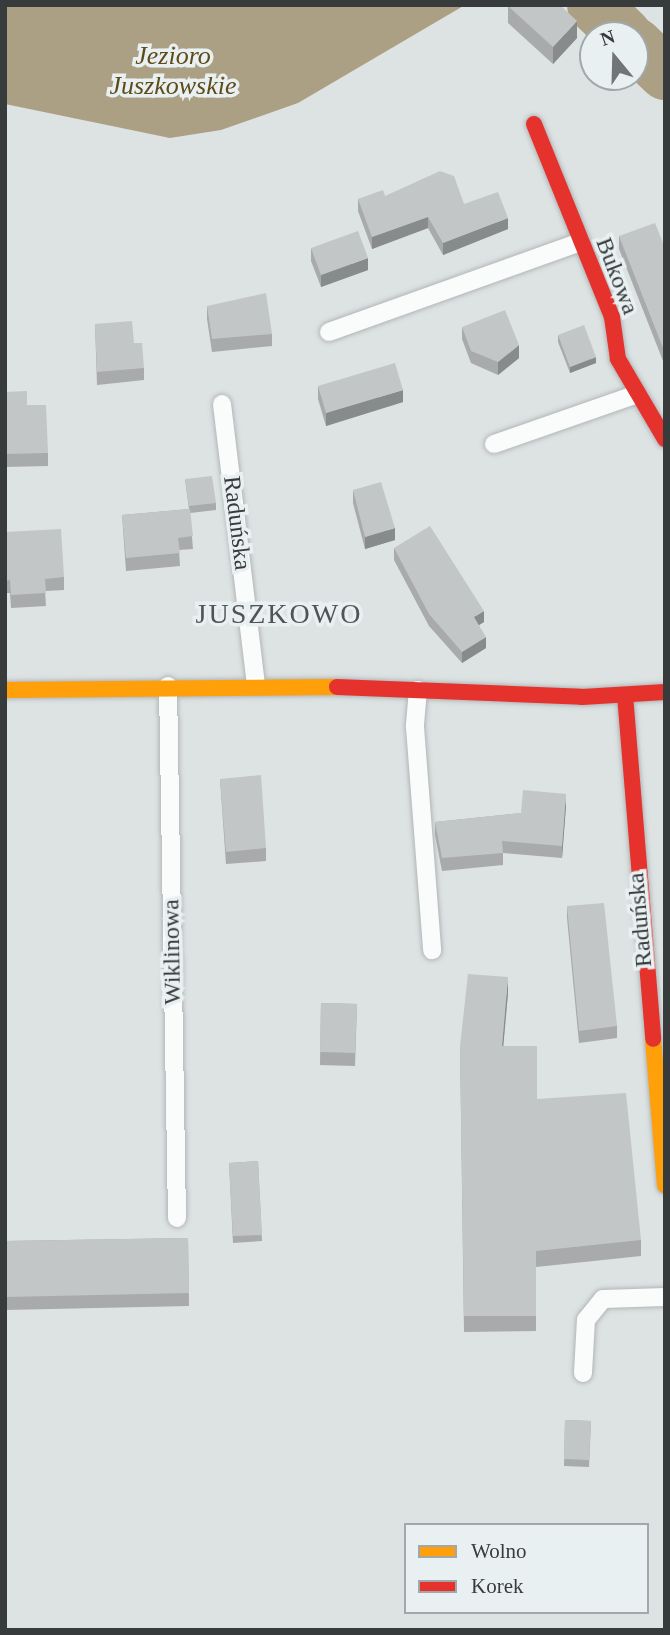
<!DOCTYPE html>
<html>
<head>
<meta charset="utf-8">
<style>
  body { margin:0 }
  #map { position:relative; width:670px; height:1635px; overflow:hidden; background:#dde2e3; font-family:"Times New Roman",serif }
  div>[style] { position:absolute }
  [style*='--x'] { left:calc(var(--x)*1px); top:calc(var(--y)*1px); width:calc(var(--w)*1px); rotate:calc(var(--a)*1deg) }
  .water>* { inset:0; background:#aca084 }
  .river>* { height:54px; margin:-27px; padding:0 27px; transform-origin:27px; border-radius:27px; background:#aca084 }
  .roads { filter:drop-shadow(0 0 2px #b2b6b7) drop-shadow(0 0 2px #b2b6b7) }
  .lane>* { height:18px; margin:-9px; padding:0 9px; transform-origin:9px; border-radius:9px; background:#fafbfb }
  .slow>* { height:16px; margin:-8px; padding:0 8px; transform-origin:8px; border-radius:8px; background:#ff9f0a }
  .jam>* { height:16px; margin:-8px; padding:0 8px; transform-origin:8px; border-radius:8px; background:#e5322d }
  .wall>* { inset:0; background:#a8aaab }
  .shaded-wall>* { inset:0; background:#888b8b }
  .building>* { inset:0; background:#c3c6c7 }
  span { translate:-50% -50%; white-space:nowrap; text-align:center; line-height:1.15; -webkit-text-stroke:7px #e8f0f2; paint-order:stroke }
  .street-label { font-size:24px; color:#383b3c }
  .water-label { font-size:26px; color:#604a19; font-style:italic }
  .quarter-label { font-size:28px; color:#4f5557; letter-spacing:2px }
  .frame { position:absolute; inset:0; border:7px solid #383b3c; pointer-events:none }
  .legend { position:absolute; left:404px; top:1523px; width:245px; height:91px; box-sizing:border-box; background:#e8f0f2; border:2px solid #a2a8a9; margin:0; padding:9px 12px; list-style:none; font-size:21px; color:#383b3c }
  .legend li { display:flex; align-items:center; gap:14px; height:35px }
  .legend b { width:35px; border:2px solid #a2a8a9 }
  .north { position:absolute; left:579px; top:21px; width:70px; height:70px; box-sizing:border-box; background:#e8f0f2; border:2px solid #a2a8a9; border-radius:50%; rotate:341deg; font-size:19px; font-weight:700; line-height:28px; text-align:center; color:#383b3c }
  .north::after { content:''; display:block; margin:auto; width:24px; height:32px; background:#727576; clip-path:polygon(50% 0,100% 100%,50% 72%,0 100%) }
</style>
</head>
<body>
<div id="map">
  <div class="water">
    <i style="clip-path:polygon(5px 5px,465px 5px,298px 103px,221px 130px,170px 138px,5px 104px)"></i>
  </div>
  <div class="river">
    <i style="--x:594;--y:5;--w:43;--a:44.1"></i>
    <i style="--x:635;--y:44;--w:42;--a:44"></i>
  </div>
  <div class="roads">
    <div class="lane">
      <i style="--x:329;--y:332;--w:267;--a:-19.7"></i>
      <i style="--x:222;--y:404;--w:282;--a:83.1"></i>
      <i style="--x:494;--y:444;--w:149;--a:-19.2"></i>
      <i style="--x:168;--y:686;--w:532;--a:89.03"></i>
      <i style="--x:418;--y:690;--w:37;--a:95"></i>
      <i style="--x:415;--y:727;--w:224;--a:85.6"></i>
      <i style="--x:583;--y:1373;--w:53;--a:-86.8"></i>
      <i style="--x:586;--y:1320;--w:27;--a:-51"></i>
      <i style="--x:603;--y:1299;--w:62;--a:-1.8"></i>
    </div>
    <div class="slow">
      <i style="--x:5;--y:690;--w:332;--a:-0.5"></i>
      <i style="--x:653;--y:1039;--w:147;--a:85.3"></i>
    </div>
    <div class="jam">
      <i style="--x:534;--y:124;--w:208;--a:68"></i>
      <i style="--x:612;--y:317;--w:42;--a:81.9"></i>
      <i style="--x:618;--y:359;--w:93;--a:59.6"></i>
      <i style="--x:337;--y:687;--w:245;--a:2.3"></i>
      <i style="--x:582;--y:697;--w:83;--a:-3.4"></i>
      <i style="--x:625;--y:695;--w:345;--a:85.3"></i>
    </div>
  </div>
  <div class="wall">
    <i style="clip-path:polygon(508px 5px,577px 38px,553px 64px,508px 23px)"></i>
    <i style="clip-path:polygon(385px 196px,464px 204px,508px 229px,443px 255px,428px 228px,372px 249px,358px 211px,358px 199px)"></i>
    <i style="clip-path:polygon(619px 236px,665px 248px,665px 366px,619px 249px)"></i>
    <i style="clip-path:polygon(311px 248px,368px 270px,321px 287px,311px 261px)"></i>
    <i style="clip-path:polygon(207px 306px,272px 334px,272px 346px,212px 352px,207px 319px)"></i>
    <i style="clip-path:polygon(95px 324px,144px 368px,144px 380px,97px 385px)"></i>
    <i style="clip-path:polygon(462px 327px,519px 358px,498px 375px,471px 363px,462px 339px)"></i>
    <i style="clip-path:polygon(558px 335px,596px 363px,570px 373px,558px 342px)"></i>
    <i style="clip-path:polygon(318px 386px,403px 402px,326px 426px,318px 399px)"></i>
    <i style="clip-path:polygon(5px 392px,27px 405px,48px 453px,48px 466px,5px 467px)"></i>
    <i style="clip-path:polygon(185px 479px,216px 503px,216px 510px,190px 513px,193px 549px,179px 550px,180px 566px,126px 571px,122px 515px,189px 509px)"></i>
    <i style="clip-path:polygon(353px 490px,395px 540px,365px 549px,353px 503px)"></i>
    <i style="clip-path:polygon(5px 532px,64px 577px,64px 590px,45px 591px,46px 606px,11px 608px,10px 593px,5px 593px)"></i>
    <i style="clip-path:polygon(394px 548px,484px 622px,479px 625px,486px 648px,462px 663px,429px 626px,394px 560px)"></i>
    <i style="clip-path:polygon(5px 745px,7px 784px,7px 797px,5px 797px)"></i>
    <i style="clip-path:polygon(220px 779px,266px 848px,266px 861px,226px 864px)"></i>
    <i style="clip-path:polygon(566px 806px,562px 858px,503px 853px,503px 865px,442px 871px,435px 835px,435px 822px,521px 813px)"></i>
    <i style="clip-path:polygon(5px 835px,7px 835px,7px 874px,5px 874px)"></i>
    <i style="clip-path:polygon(567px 906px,617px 1026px,617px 1038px,579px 1043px,567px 918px)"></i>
    <i style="clip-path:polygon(508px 993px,503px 1046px,537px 1099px,641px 1240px,641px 1256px,536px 1267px,536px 1331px,464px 1332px,460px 1046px)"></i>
    <i style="clip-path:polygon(321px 1003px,357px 1004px,355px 1066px,320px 1065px)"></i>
    <i style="clip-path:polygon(258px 1161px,262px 1241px,233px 1243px,229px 1163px)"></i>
    <i style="clip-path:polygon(188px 1238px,189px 1306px,5px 1310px,5px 1241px)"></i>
    <i style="clip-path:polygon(565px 1420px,591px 1421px,589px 1467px,564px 1466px)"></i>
  </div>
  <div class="shaded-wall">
    <i style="clip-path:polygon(577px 21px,577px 38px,553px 64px,553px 47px)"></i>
    <i style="clip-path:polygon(428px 217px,428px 228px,372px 249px,372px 237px)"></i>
    <i style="clip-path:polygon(508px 218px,508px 229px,443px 255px,443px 243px)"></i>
    <i style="clip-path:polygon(368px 258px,368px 270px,321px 287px,321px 275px)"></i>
    <i style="clip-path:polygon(519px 345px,519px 358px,498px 375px,498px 362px)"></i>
    <i style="clip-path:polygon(596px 357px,596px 363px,570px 373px,570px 367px)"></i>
    <i style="clip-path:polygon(403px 390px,403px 402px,326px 426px,326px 413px)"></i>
    <i style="clip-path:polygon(395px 528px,395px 540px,365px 549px,365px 537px)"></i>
    <i style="clip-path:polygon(484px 611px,484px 622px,474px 628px,474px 617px)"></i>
    <i style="clip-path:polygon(486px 637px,486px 648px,462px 663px,462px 652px)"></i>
    <i style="clip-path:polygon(566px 794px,566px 806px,562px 858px,562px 846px)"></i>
    <i style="clip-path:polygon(508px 977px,508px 993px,502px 1061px,502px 1046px)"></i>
  </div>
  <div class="building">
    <i style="clip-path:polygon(560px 5px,577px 21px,553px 47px,508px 6px)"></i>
    <i style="clip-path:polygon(440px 171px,454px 176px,464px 204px,498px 192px,508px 218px,443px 243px,428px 217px,372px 237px,358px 199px,383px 190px,385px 196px)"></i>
    <i style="clip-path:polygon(655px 223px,665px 248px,665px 353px,619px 236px)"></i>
    <i style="clip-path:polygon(358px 231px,368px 258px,321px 275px,311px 248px)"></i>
    <i style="clip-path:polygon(266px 293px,272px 334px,212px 339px,207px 306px)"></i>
    <i style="clip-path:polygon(505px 310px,519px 345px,498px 362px,471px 351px,462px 327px)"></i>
    <i style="clip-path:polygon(132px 321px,134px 343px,142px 343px,144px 368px,97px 372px,95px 324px)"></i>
    <i style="clip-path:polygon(584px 325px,596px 357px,570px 367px,558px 335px)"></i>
    <i style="clip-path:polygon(395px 363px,403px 390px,326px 413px,318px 386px)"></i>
    <i style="clip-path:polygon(27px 391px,27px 405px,46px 405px,48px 453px,5px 454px,5px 392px)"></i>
    <i style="clip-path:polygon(212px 476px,216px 503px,189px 506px,185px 479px)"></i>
    <i style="clip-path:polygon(381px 482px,395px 528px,365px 537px,353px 490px)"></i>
    <i style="clip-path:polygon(190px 509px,193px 536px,178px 538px,180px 553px,126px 558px,122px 515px)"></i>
    <i style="clip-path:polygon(430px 526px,484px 611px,474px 617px,486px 637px,462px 652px,429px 614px,394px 548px)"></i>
    <i style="clip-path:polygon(61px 529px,64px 577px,45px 579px,46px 593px,11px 595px,10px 580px,5px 581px,5px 532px)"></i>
    <i style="clip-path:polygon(5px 745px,7px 784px,5px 784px)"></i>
    <i style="clip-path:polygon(261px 775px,266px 848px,226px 852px,220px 779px)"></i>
    <i style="clip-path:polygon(523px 790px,566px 794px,562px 846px,502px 841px,503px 853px,442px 858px,435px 822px,521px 813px)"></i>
    <i style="clip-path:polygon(5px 835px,7px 835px,7px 861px,5px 861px)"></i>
    <i style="clip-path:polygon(604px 903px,617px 1026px,579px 1031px,567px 906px)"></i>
    <i style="clip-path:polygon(468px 974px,508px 977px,502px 1046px,537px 1046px,537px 1099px,626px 1093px,641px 1240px,536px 1251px,536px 1316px,464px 1316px,460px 1046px)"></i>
    <i style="clip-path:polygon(321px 1003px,357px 1004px,355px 1053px,320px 1052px)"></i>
    <i style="clip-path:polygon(258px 1161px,262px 1235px,233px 1236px,229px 1163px)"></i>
    <i style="clip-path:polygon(188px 1238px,189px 1293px,5px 1297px,5px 1241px)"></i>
    <i style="clip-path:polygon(565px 1420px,591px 1421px,589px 1460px,564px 1459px)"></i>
  </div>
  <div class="street-label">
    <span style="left:617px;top:276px;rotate:69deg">Bukowa</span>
    <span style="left:237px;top:523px;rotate:83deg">Raduńska</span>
    <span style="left:640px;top:920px;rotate:-95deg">Raduńska</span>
    <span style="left:172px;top:952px;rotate:-91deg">Wiklinowa</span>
  </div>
  <div class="water-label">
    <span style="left:173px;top:71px">Jezioro<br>Juszkowskie</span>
  </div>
  <div class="quarter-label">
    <span style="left:279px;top:614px">JUSZKOWO</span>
  </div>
  <div class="frame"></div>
  <ul class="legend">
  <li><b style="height:9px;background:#ff9f0a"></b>Wolno</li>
  <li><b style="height:9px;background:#e5322d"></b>Korek</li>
  </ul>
  <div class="north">N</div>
</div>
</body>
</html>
